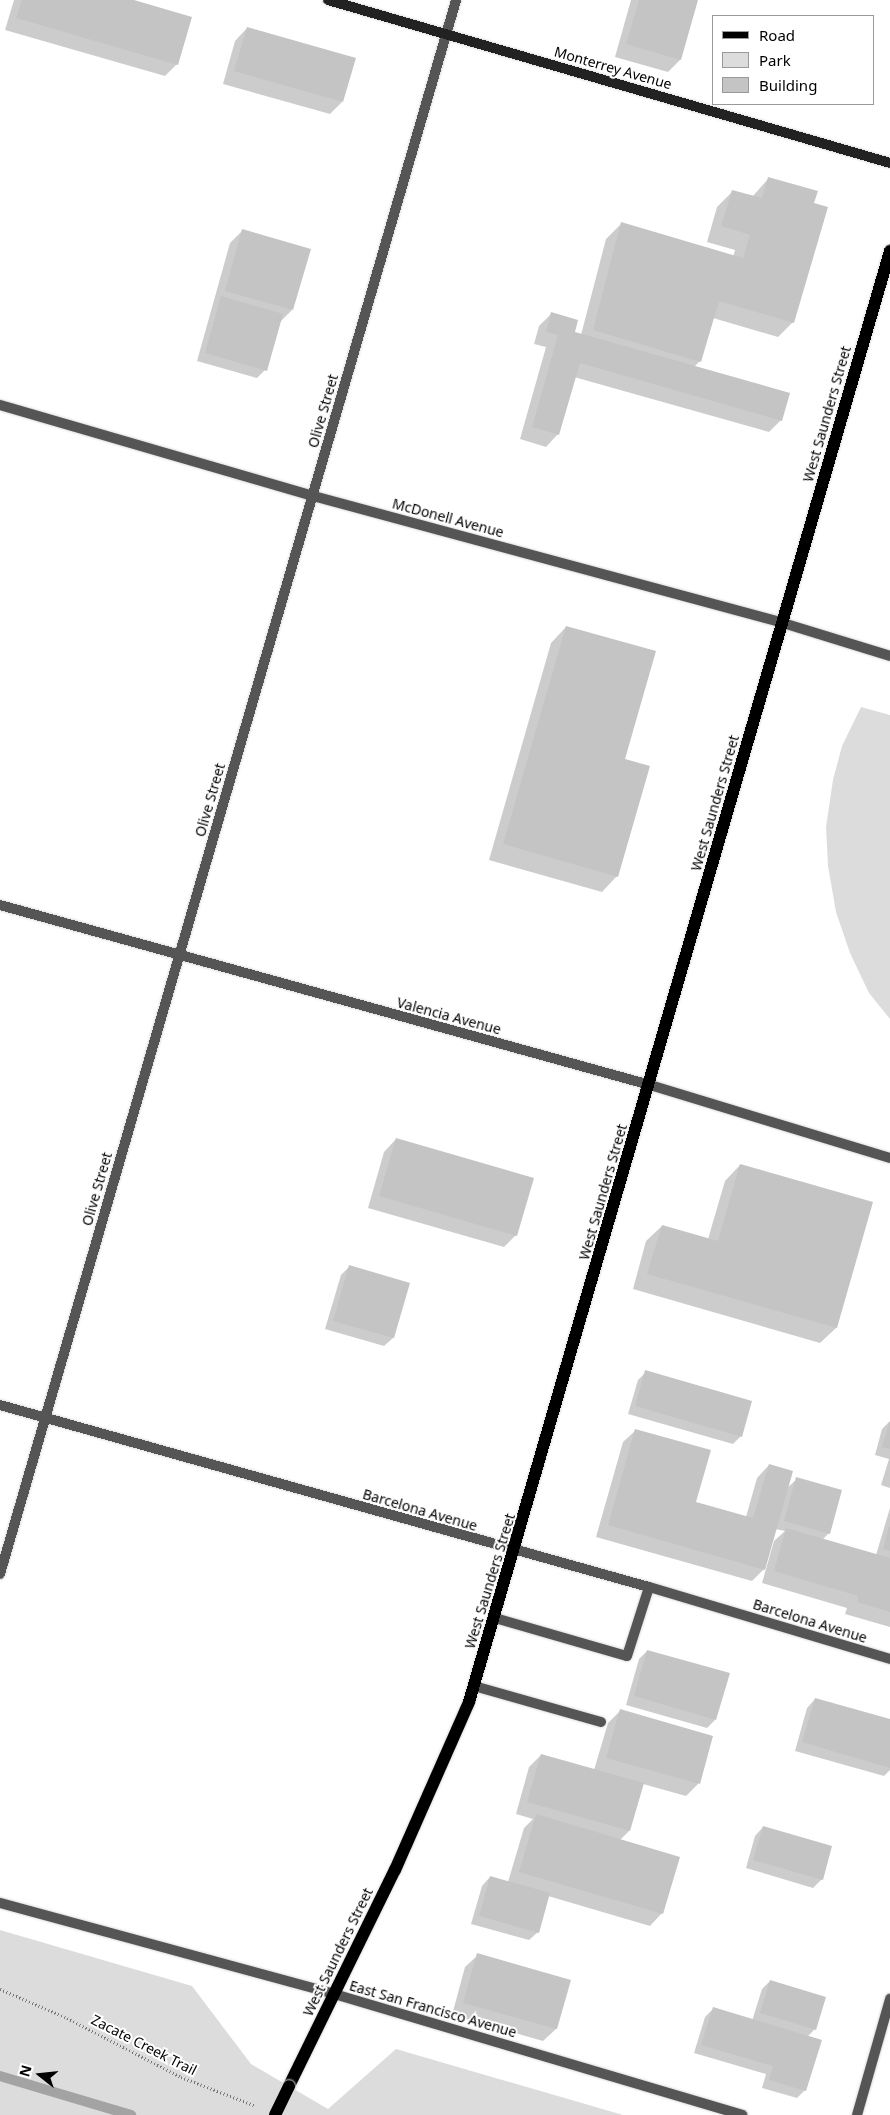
<!DOCTYPE html>
<html>
<head>
<meta charset="utf-8">
<style>
  body { margin:0 }
  #map { position:relative; width:890px; height:2115px; overflow:hidden; background:#fff; font-family:"Noto Sans",sans-serif }
  div>[style] { position:absolute }
  [style*='--x'] { left:calc(var(--x)*1px); top:calc(var(--y)*1px); width:calc(var(--w)*1px); rotate:calc(var(--a)*1deg) }
  .green>* { inset:0; background:#dcdcdc }
  .shadow>* { inset:0; background:#0003 }
  .stream>* { height:10px; margin:-5px; padding:0 5px; transform-origin:5px; border-radius:5px; background:#a3a3a3 }
  .building>* { inset:0; background:#c4c4c4 }
  .path>* { height:3px; margin-top:-1.5px; transform-origin:0; background:repeating-linear-gradient(90deg,#777 0 1px,transparent 0 3.5px) }
  .roads { filter:drop-shadow(0 0 1px #dbdbdb) drop-shadow(0 0 1px #dbdbdb) }
  .lane>* { height:10px; margin:-5px; padding:0 5px; transform-origin:5px; border-radius:5px; background:#555 }
  .street>* { height:10px; margin:-5px; padding:0 5px; transform-origin:5px; border-radius:5px; background:#555 }
  .secondary>* { height:10px; margin:-5px; padding:0 5px; transform-origin:5px; border-radius:5px; background:#222 }
  .primary>* { height:12px; margin:-6px; padding:0 6px; transform-origin:6px; border-radius:6px; background:#000 }
  .bridges { filter:drop-shadow(0 0 1px #dbdbdb) drop-shadow(0 0 1px #dbdbdb) }
  .primary-bridge>* { height:12px; margin:-6px; padding:0 6px; transform-origin:6px; border-radius:6px; background:#000 }
  span { translate:-50% -50%; white-space:nowrap; text-align:center; line-height:1.15; -webkit-text-stroke:4px #fff; paint-order:stroke }
  .street-label { font-size:14px; color:#000 }
  .legend { position:absolute; left:712px; top:15px; width:162px; height:90px; box-sizing:border-box; background:#fff; border:1px solid #999; margin:0; padding:6px 9px; list-style:none; font-size:15px; color:#000 }
  .legend li { display:flex; align-items:center; gap:10px; height:25px }
  .legend b { width:25px; border:1px solid #999 }
  .north { position:absolute; left:15px; top:2050px; width:50px; height:50px; -webkit-text-stroke:4px #fff; paint-order:stroke; rotate:286deg; font-size:14px; font-weight:700; line-height:20px; text-align:center; color:#000 }
  .north::after { content:''; display:block; margin:auto; width:18px; height:22px; background:#000; clip-path:polygon(50% 0,100% 100%,50% 72%,0 100%) }
</style>
</head>
<body>
<div id="map">
  <div class="green">
    <i style="clip-path:polygon(861px 707px,890px 715px,890px 1019px,869px 993px,850px 953px,836px 912px,828px 866px,826px 827px,833px 780px,842px 746px)"></i>
    <i style="clip-path:polygon(0 1930px,192px 1986px,251px 2064px,328px 2109px,396px 2049px,623px 2115px,0 2115px)"></i>
  </div>
  <div class="shadow">
    <i style="clip-path:polygon(14px 0,129px 0,177px 64px,165px 76px,5px 30px)"></i>
    <i style="clip-path:polygon(631px 0,697px 0,680px 60px,668px 72px,615px 57px)"></i>
    <i style="clip-path:polygon(247px 28px,342px 102px,330px 114px,223px 84px,235px 41px)"></i>
    <i style="clip-path:polygon(769px 178px,813px 204px,793px 322px,778px 337px,713px 318px,700px 361px,694px 367px,781px 420px,769px 432px,574px 377px,558px 434px,546px 447px,520px 439px,546px 347px,534px 344px,539px 326px,551px 314px,573px 333px,581px 335px,606px 239px,621px 224px,733px 257px,735px 250px,707px 242px,717px 207px,733px 191px,752px 197px)"></i>
    <i style="clip-path:polygon(243px 230px,292px 310px,280px 322px,265px 370px,257px 378px,197px 361px,230px 243px)"></i>
    <i style="clip-path:polygon(566px 627px,617px 876px,602px 892px,489px 860px,551px 643px)"></i>
    <i style="clip-path:polygon(396px 1139px,516px 1235px,504px 1247px,368px 1208px,384px 1152px)"></i>
    <i style="clip-path:polygon(740px 1165px,872px 1203px,836px 1328px,820px 1343px,633px 1289px,646px 1241px,662px 1226px,708px 1239px,725px 1181px)"></i>
    <i style="clip-path:polygon(349px 1267px,408px 1284px,393px 1338px,384px 1346px,325px 1329px,341px 1275px)"></i>
    <i style="clip-path:polygon(646px 1372px,741px 1436px,733px 1444px,628px 1414px,638px 1380px)"></i>
    <i style="clip-path:polygon(890px 1421px,890px 1488px,881px 1485px,889px 1459px,875px 1455px,882px 1429px)"></i>
    <i style="clip-path:polygon(636px 1430px,694px 1503px,746px 1517px,757px 1478px,769px 1465px,787px 1488px,797px 1479px,829px 1533px,822px 1540px,876px 1555px,890px 1508px,890px 1627px,845px 1614px,847px 1608px,762px 1583px,774px 1541px,785px 1531px,775px 1529px,764px 1569px,752px 1581px,596px 1537px,623px 1442px)"></i>
    <i style="clip-path:polygon(647px 1651px,715px 1720px,707px 1728px,626px 1705px,639px 1659px)"></i>
    <i style="clip-path:polygon(815px 1699px,890px 1721px,890px 1770px,884px 1776px,795px 1751px,807px 1708px)"></i>
    <i style="clip-path:polygon(620px 1711px,712px 1737px,698px 1784px,686px 1796px,643px 1784px,629px 1831px,620px 1840px,662px 1913px,650px 1926px,548px 1896px,538px 1932px,529px 1940px,471px 1924px,482px 1886px,490px 1877px,508px 1882px,524px 1828px,533px 1819px,516px 1814px,529px 1767px,541px 1755px,594px 1770px,608px 1723px)"></i>
    <i style="clip-path:polygon(763px 1827px,822px 1879px,813px 1888px,746px 1868px,755px 1836px)"></i>
    <i style="clip-path:polygon(478px 1955px,569px 1981px,556px 2029px,543px 2041px,452px 2015px,465px 1967px)"></i>
    <i style="clip-path:polygon(770px 1981px,815px 2029px,807px 2037px,805px 2090px,797px 2098px,762px 2088px,766px 2074px,694px 2053px,705px 2017px,713px 2009px,752px 2021px,762px 1989px)"></i>
  </div>
  <div class="stream">
    <i style="--x:0;--y:2076;--w:137;--a:16.6"></i>
  </div>
  <div class="building">
    <i style="clip-path:polygon(22px 0,134px 0,192px 17px,178px 65px,16px 18px)"></i>
    <i style="clip-path:polygon(639px 0,698px 0,681px 60px,626px 44px)"></i>
    <i style="clip-path:polygon(247px 27px,356px 58px,343px 102px,234px 71px)"></i>
    <i style="clip-path:polygon(768px 177px,818px 191px,814px 203px,828px 207px,794px 323px,719px 301px,701px 362px,593px 330px,621px 222px,743px 258px,750px 235px,721px 226px,732px 190px,762px 198px)"></i>
    <i style="clip-path:polygon(242px 229px,311px 249px,293px 310px,225px 291px)"></i>
    <i style="clip-path:polygon(221px 296px,283px 314px,267px 371px,205px 353px)"></i>
    <i style="clip-path:polygon(551px 312px,578px 320px,575px 332px,790px 393px,782px 421px,580px 363px,559px 435px,532px 427px,558px 335px,546px 332px)"></i>
    <i style="clip-path:polygon(566px 626px,656px 651px,625px 759px,650px 766px,618px 877px,503px 844px)"></i>
    <i style="clip-path:polygon(396px 1138px,534px 1178px,517px 1236px,379px 1196px)"></i>
    <i style="clip-path:polygon(740px 1164px,873px 1202px,837px 1328px,647px 1274px,662px 1225px,718px 1241px)"></i>
    <i style="clip-path:polygon(349px 1265px,410px 1283px,394px 1338px,333px 1321px)"></i>
    <i style="clip-path:polygon(645px 1370px,752px 1401px,742px 1437px,635px 1406px)"></i>
    <i style="clip-path:polygon(890px 1421px,890px 1449px,882px 1447px)"></i>
    <i style="clip-path:polygon(635px 1429px,711px 1450px,696px 1502px,753px 1518px,769px 1464px,793px 1471px,765px 1570px,608px 1525px)"></i>
    <i style="clip-path:polygon(796px 1477px,842px 1490px,830px 1534px,784px 1521px)"></i>
    <i style="clip-path:polygon(889px 1527px,890px 1527px,890px 1551px,883px 1549px)"></i>
    <i style="clip-path:polygon(786px 1528px,890px 1558px,890px 1612px,857px 1602px,858px 1596px,774px 1571px)"></i>
    <i style="clip-path:polygon(647px 1650px,730px 1673px,716px 1720px,634px 1696px)"></i>
    <i style="clip-path:polygon(815px 1698px,890px 1719px,890px 1768px,802px 1742px)"></i>
    <i style="clip-path:polygon(620px 1709px,713px 1736px,700px 1784px,606px 1758px)"></i>
    <i style="clip-path:polygon(541px 1754px,644px 1783px,630px 1831px,527px 1802px)"></i>
    <i style="clip-path:polygon(536px 1814px,680px 1857px,663px 1914px,519px 1872px)"></i>
    <i style="clip-path:polygon(763px 1826px,832px 1846px,823px 1880px,753px 1860px)"></i>
    <i style="clip-path:polygon(490px 1876px,550px 1893px,539px 1933px,479px 1916px)"></i>
    <i style="clip-path:polygon(477px 1953px,571px 1980px,557px 2029px,463px 2003px)"></i>
    <i style="clip-path:polygon(770px 1980px,826px 1997px,816px 2030px,760px 2013px)"></i>
    <i style="clip-path:polygon(713px 2007px,822px 2040px,806px 2091px,769px 2080px,773px 2066px,701px 2045px)"></i>
  </div>
  <div class="path">
    <i style="--x:0;--y:1989;--w:73;--a:23.4"></i>
    <i style="--x:67;--y:2018;--w:128;--a:27.4"></i>
    <i style="--x:181;--y:2077;--w:80;--a:21.1"></i>
  </div>
  <div class="roads">
    <div class="lane">
      <i style="--x:495;--y:1618;--w:137;--a:16.1"></i>
      <i style="--x:627;--y:1656;--w:72;--a:-72.3"></i>
      <i style="--x:474;--y:1686;--w:132;--a:15.8"></i>
    </div>
    <div class="street">
      <i style="--x:0;--y:405;--w:326;--a:16.2"></i>
      <i style="--x:313;--y:496;--w:487;--a:15.1"></i>
      <i style="--x:783;--y:623;--w:112;--a:17.1"></i>
      <i style="--x:0;--y:905;--w:674;--a:15.48"></i>
      <i style="--x:650;--y:1085;--w:251;--a:16.9"></i>
      <i style="--x:0;--y:1405;--w:674;--a:15.67"></i>
      <i style="--x:649;--y:1587;--w:252;--a:16.6"></i>
      <i style="--x:0;--y:1574;--w:1639;--a:-73.84"></i>
      <i style="--x:0;--y:1903;--w:346;--a:15.2"></i>
      <i style="--x:334;--y:1994;--w:426;--a:16.5"></i>
      <i style="--x:857;--y:2115;--w:121;--a:-74.1"></i>
    </div>
    <div class="secondary">
      <i style="--x:328;--y:0;--w:585;--a:16.17"></i>
    </div>
    <div class="primary">
      <i style="--x:289;--y:2086;--w:241;--a:-63.9"></i>
      <i style="--x:395;--y:1870;--w:184;--a:-66.2"></i>
      <i style="--x:469;--y:1702;--w:1511;--a:-73.82"></i>
    </div>
  </div>
  <div class="bridges">
    <div class="primary-bridge">
      <i style="--x:275;--y:2115;--w:32;--a:-64"></i>
    </div>
  </div>
  <div class="street-label">
    <span style="left:613px;top:68px;rotate:16deg">Monterrey Avenue</span>
    <span style="left:323px;top:411px;rotate:-74deg">Olive Street</span>
    <span style="left:827px;top:414px;rotate:-74deg">West Saunders Street</span>
    <span style="left:448px;top:518px;rotate:15deg">McDonell Avenue</span>
    <span style="left:210px;top:800px;rotate:-74deg">Olive Street</span>
    <span style="left:715px;top:803px;rotate:-74deg">West Saunders Street</span>
    <span style="left:449px;top:1016px;rotate:15deg">Valencia Avenue</span>
    <span style="left:97px;top:1189px;rotate:-74deg">Olive Street</span>
    <span style="left:603px;top:1192px;rotate:-74deg">West Saunders Street</span>
    <span style="left:420px;top:1510px;rotate:16deg">Barcelona Avenue</span>
    <span style="left:490px;top:1581px;rotate:-73deg">West Saunders Street</span>
    <span style="left:810px;top:1621px;rotate:17deg">Barcelona Avenue</span>
    <span style="left:338px;top:1952px;rotate:-64deg">West Saunders Street</span>
    <span style="left:433px;top:2009px;rotate:16deg">East San Francisco Avenue</span>
    <span style="left:144px;top:2045px;rotate:27deg">Zacate Creek Trail</span>
  </div>
  <ul class="legend">
  <li><b style="height:6px;background:#000"></b>Road</li>
  <li><b style="height:14px;background:#dcdcdc"></b>Park</li>
  <li><b style="height:14px;background:#c4c4c4"></b>Building</li>
  </ul>
  <div class="north">N</div>
</div>
</body>
</html>
